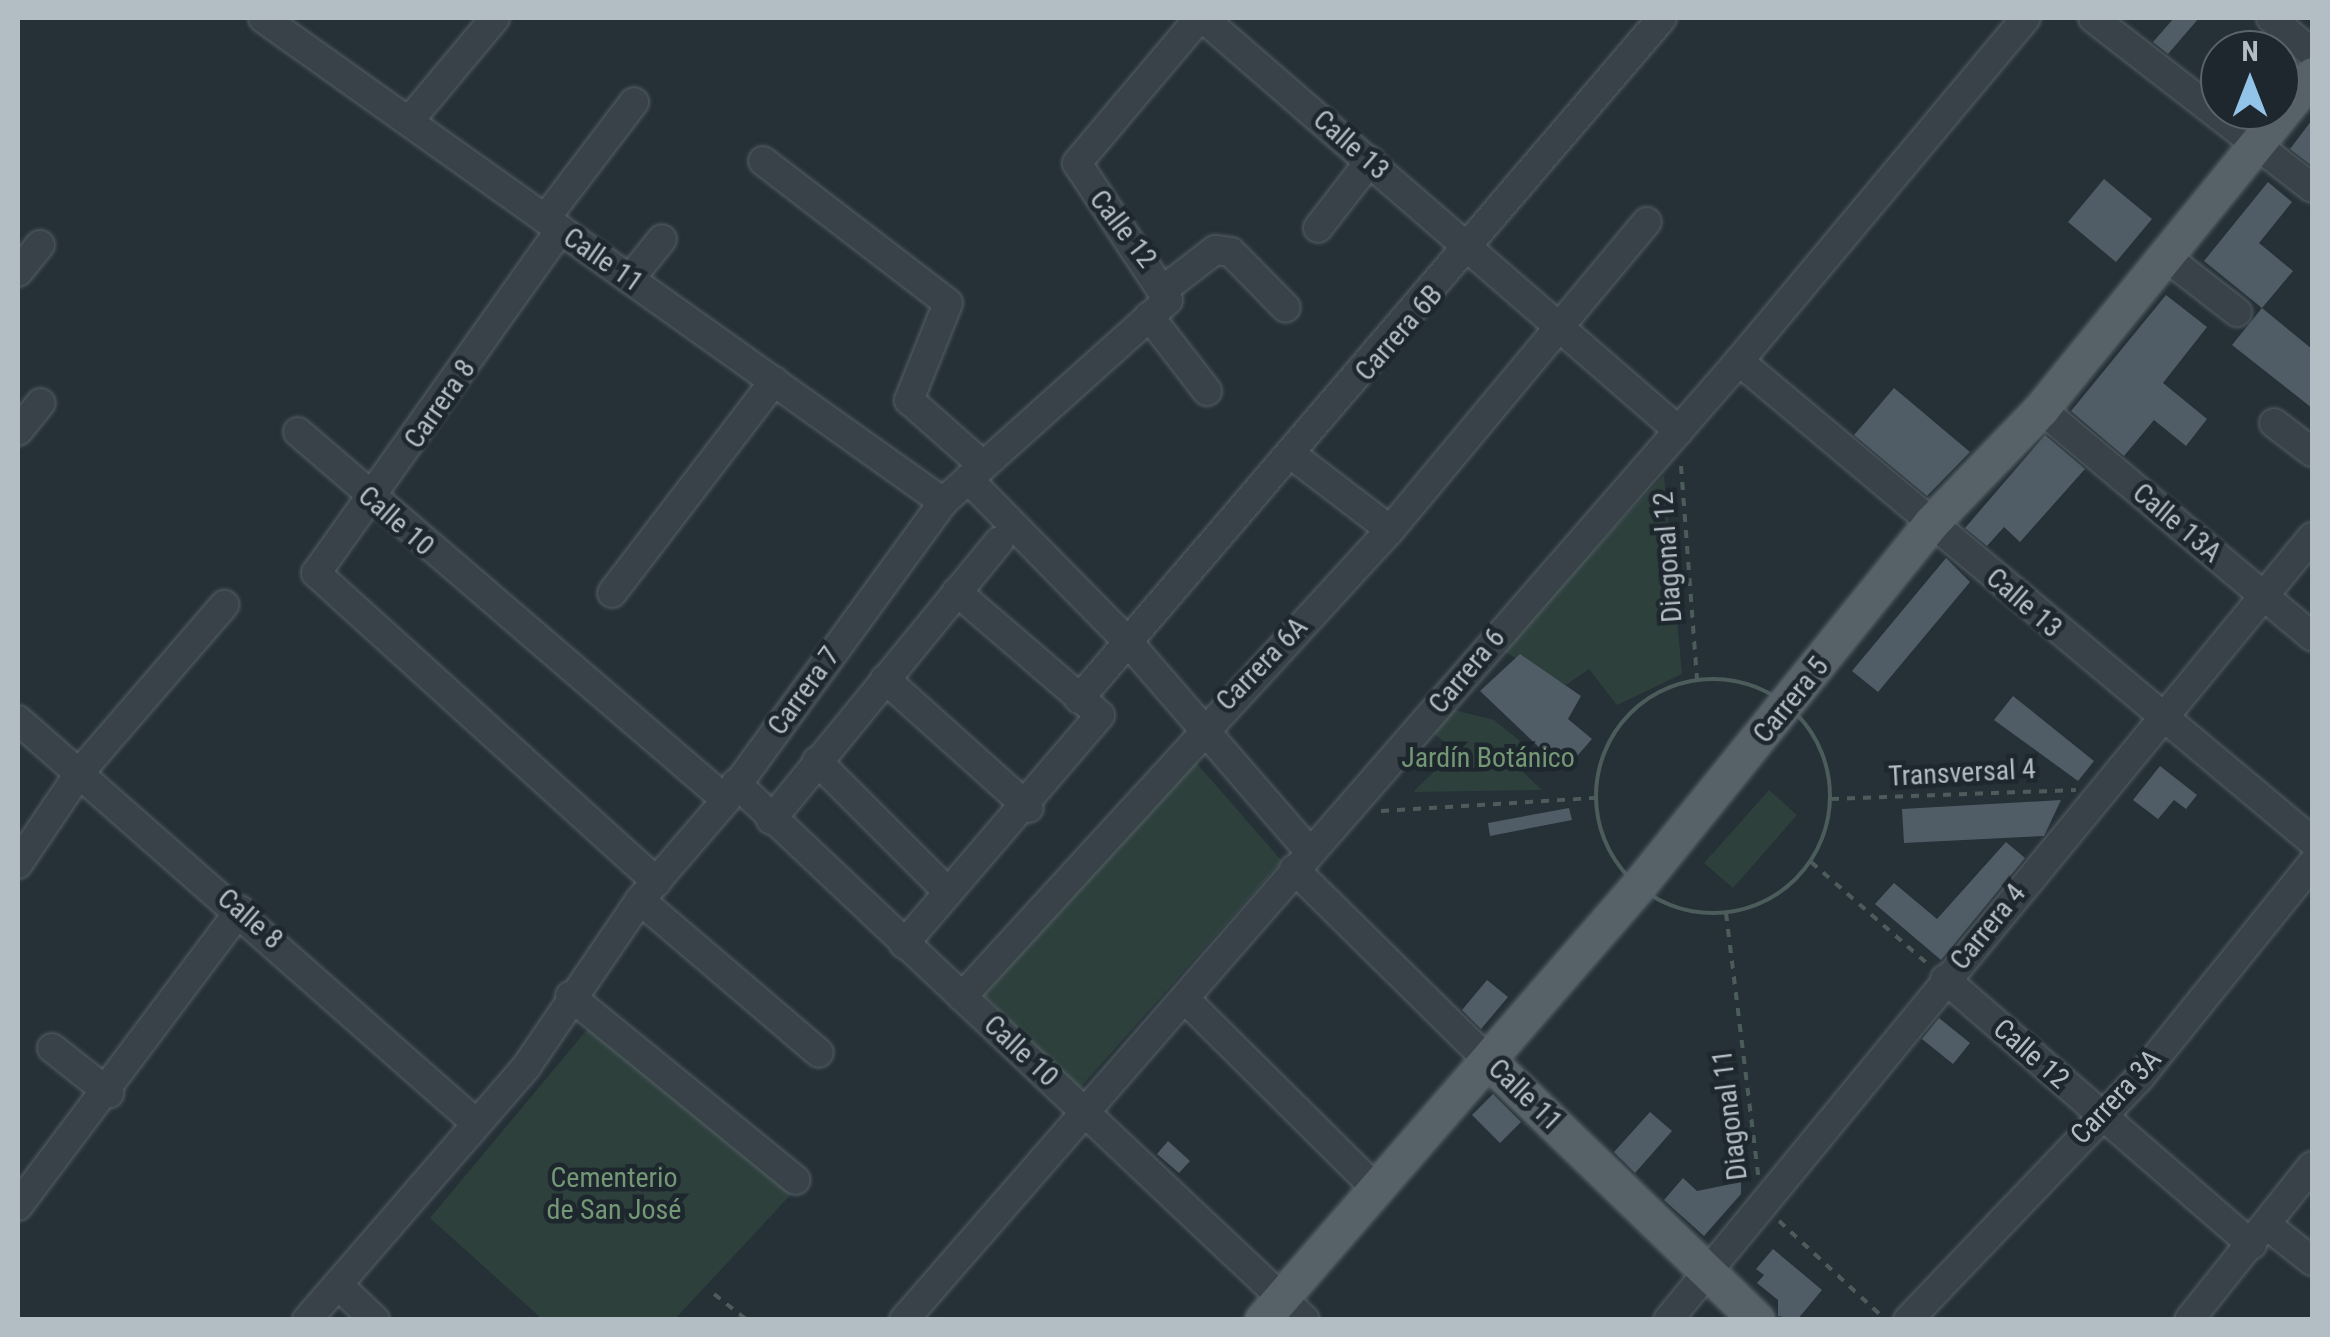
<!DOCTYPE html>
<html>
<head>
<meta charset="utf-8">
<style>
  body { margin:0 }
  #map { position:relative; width:2330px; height:1337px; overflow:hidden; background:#253037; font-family:"Roboto Condensed",sans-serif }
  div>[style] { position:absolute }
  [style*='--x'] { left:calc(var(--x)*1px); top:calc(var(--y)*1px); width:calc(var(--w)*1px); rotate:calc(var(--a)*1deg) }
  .green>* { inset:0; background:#2d403c }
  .building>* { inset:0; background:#505d66 }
  .path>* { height:4px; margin-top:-2px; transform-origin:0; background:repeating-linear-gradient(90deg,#4b5c5b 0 8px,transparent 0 16px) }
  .path>.ring { margin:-2px; padding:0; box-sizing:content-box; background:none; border:4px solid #4b5c5b; border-radius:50% }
  .roads { filter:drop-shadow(0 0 2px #566066) drop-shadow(0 0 2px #566066) }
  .minor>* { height:28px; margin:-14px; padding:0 14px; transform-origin:14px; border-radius:14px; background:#384248 }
  .major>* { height:35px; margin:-17.5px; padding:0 17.5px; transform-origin:17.5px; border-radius:17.5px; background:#566168 }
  span { translate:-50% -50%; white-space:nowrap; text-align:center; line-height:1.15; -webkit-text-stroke:9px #1d272d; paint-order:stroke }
  .street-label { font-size:28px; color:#b3bdc4 }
  .park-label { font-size:28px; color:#749776 }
  .frame { position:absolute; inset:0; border:20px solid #b3bdc4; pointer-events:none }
  .north { position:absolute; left:2200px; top:30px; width:100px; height:100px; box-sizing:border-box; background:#1d272d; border:2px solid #596369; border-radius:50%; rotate:0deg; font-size:28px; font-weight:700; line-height:40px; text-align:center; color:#b3bdc4 }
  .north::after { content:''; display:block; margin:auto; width:35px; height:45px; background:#92c4ea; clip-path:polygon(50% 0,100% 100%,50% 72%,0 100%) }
</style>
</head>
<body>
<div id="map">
  <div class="green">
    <i style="clip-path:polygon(1664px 475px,1682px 674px,1617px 705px,1589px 669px,1566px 685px,1501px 650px)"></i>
    <i style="clip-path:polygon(1454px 710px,1494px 720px,1540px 757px,1523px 772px,1542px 790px,1413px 792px,1455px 751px,1432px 732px)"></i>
    <i style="clip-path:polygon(1193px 759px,1282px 861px,1079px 1089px,982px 993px)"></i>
    <i style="clip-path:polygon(1769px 790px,1797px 815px,1733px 888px,1704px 863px)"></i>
    <i style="clip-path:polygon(600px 1014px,796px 1189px,675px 1319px,542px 1319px,430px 1218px)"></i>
  </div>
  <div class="building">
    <i style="clip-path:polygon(2174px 18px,2199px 18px,2168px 54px,2153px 42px)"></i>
    <i style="clip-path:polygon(2312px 120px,2312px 166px,2290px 149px)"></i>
    <i style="clip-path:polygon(2104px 179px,2152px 219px,2116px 262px,2068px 222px)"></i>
    <i style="clip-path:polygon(2268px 182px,2292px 202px,2259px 243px,2293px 271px,2262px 308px,2204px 261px)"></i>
    <i style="clip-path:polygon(2166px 295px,2207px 327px,2163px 383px,2207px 419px,2186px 446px,2154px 420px,2124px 456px,2071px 411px)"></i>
    <i style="clip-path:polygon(2262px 308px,2312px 349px,2312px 408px,2232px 345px)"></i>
    <i style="clip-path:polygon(1894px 388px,1970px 452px,1927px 496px,1854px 435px)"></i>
    <i style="clip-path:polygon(2045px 435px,2085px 469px,2020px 542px,2004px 527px,1987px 546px,1965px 528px)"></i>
    <i style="clip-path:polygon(1946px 558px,1970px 582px,1878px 692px,1852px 671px)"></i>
    <i style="clip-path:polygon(1520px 654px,1581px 696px,1568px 719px,1592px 739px,1564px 771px,1480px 691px)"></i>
    <i style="clip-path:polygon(2013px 696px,2094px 761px,2078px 781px,1994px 720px)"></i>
    <i style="clip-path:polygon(2160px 766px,2197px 795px,2186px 809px,2174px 800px,2158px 819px,2133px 800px)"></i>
    <i style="clip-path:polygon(2061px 800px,2044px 836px,1904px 843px,1902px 809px)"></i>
    <i style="clip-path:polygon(1569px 808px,1572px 820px,1490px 836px,1488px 823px)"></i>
    <i style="clip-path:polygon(2006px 842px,2025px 858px,1941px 960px,1875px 904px,1894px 883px,1937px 919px)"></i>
    <i style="clip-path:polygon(1487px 980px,1508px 997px,1481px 1029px,1462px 1010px)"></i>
    <i style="clip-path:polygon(1939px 1018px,1970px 1043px,1953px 1064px,1922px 1039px)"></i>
    <i style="clip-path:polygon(1493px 1094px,1521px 1122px,1500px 1143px,1472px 1115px)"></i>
    <i style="clip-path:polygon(1650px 1112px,1672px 1131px,1635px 1173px,1614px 1152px)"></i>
    <i style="clip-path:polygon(1168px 1141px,1190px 1161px,1179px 1173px,1157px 1154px)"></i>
    <i style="clip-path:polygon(1683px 1178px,1697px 1191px,1741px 1182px,1741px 1194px,1704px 1236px,1664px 1200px)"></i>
    <i style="clip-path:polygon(1773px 1249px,1822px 1290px,1797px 1320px,1778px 1316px,1778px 1300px,1757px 1283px,1764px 1275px,1756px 1269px)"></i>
  </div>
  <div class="path">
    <i style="--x:1681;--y:466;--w:216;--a:85.7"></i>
    <i class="ring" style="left:1596px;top:679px;width:230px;height:230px"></i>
    <i style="--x:1831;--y:799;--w:245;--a:-2.1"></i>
    <i style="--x:1381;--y:811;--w:215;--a:-3.5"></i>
    <i style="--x:1811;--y:862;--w:155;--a:41.1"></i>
    <i style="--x:1726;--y:913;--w:264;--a:83"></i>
    <i style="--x:1779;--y:1221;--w:146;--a:42.8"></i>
    <i style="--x:714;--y:1294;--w:42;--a:38.2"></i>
  </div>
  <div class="roads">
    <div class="minor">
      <i style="--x:263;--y:18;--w:835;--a:35.44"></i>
      <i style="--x:1203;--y:18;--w:630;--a:40.95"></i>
      <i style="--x:2093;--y:18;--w:277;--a:37.8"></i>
      <i style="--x:2271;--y:18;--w:54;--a:40.5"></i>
      <i style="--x:409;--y:121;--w:134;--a:-50.1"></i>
      <i style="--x:763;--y:161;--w:233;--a:37.5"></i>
      <i style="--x:948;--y:303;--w:105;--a:111.9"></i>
      <i style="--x:909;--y:400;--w:94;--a:41.5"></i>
      <i style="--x:545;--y:219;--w:147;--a:-52.7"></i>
      <i style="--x:1318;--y:228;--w:85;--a:-52.2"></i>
      <i style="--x:560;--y:230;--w:421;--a:125.4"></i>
      <i style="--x:316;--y:573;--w:460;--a:42.2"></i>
      <i style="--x:2166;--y:257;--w:90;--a:37.8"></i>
      <i style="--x:18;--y:272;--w:35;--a:-51"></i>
      <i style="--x:630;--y:279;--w:51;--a:-51.3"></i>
      <i style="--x:1167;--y:287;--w:61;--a:-37.6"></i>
      <i style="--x:1215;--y:250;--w:16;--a:7"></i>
      <i style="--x:1231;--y:252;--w:78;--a:45.5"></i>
      <i style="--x:1149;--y:316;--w:95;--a:52.3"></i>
      <i style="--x:1739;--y:361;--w:747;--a:39.95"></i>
      <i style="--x:2041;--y:409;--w:354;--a:40"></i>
      <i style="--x:2274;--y:423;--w:48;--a:37.3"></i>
      <i style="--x:18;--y:431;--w:36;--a:-51"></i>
      <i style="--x:298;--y:432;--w:564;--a:40.69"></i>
      <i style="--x:1292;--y:455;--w:123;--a:37.4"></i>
      <i style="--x:968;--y:479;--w:228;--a:45.5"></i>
      <i style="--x:1128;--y:642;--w:276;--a:49.1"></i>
      <i style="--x:612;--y:593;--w:267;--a:-52.6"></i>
      <i style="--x:885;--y:679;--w:193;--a:41.9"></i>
      <i style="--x:1079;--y:699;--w:896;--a:-49.43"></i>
      <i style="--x:18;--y:720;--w:611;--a:41.35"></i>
      <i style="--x:817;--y:761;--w:185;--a:45"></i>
      <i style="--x:736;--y:783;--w:782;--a:43.34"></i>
      <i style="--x:771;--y:820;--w:360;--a:-50.7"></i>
      <i style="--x:18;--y:864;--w:111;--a:-56"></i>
      <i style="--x:80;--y:772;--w:221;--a:-49.2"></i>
      <i style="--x:1294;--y:869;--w:275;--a:44.6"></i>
      <i style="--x:640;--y:900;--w:235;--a:40.5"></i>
      <i style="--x:904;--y:944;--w:301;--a:-49.4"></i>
      <i style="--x:1100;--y:715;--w:189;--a:-139.3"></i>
      <i style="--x:1945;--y:979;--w:406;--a:40.9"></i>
      <i style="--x:570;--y:996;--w:291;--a:39.2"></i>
      <i style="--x:962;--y:997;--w:633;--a:-47.5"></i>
      <i style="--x:1390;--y:530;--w:401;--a:-50.2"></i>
      <i style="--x:1187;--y:1001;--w:265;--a:44.8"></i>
      <i style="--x:52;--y:1048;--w:73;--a:38.3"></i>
      <i style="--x:18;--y:1206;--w:370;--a:-53.1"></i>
      <i style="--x:2268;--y:1226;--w:56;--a:38.5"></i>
      <i style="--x:338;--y:1285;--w:51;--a:43.4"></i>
      <i style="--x:307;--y:1320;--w:335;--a:-49.1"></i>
      <i style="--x:526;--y:1067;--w:202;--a:-55.7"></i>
      <i style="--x:640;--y:900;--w:132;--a:-49.3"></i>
      <i style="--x:726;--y:800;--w:369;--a:-53.9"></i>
      <i style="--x:943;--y:502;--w:302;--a:-41.9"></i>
      <i style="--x:1168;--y:300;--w:164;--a:-123.6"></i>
      <i style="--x:1077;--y:163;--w:189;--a:-49.9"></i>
      <i style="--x:904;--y:1320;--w:1272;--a:-48.95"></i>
      <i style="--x:1739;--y:361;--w:447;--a:-50.1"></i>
      <i style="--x:1668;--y:1320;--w:1014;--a:-50.56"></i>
      <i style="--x:1908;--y:1320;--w:336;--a:-46.3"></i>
      <i style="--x:2140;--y:1077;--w:274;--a:-51.1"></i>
      <i style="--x:2189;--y:1320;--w:197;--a:-51.4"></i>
    </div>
    <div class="major">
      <i style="--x:1490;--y:1062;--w:371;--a:44"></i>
      <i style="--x:1262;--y:1320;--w:576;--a:-49.09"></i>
      <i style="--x:1639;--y:885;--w:465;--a:-51.1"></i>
      <i style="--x:1931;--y:523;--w:158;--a:-46"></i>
      <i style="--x:2041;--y:409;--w:430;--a:-50.9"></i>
    </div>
  </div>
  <div class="street-label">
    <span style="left:1351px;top:145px;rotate:41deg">Calle 13</span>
    <span style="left:1123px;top:229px;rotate:52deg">Calle 12</span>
    <span style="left:603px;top:260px;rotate:35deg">Calle 11</span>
    <span style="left:1399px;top:333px;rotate:-49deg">Carrera 6B</span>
    <span style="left:440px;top:404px;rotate:-55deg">Carrera 8</span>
    <span style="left:396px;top:521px;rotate:41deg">Calle 10</span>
    <span style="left:2177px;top:523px;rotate:40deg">Calle 13A</span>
    <span style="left:1668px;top:557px;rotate:-94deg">Diagonal 12</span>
    <span style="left:2024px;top:603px;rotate:41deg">Calle 13</span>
    <span style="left:1262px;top:664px;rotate:-46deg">Carrera 6A</span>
    <span style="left:1467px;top:671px;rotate:-50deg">Carrera 6</span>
    <span style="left:804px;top:691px;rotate:-54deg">Carrera 7</span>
    <span style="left:1791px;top:700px;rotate:-51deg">Carrera 5</span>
    <span style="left:1962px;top:773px;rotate:-3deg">Transversal 4</span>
    <span style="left:250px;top:919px;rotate:41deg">Calle 8</span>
    <span style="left:1988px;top:927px;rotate:-51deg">Carrera 4</span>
    <span style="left:1021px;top:1051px;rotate:43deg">Calle 10</span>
    <span style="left:2031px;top:1054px;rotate:41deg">Calle 12</span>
    <span style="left:1525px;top:1095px;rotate:44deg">Calle 11</span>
    <span style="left:2116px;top:1097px;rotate:-47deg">Carrera 3A</span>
    <span style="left:1730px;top:1115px;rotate:-97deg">Diagonal 11</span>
  </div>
  <div class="park-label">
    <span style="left:1488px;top:758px">Jardín Botánico</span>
    <span style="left:614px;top:1194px">Cementerio<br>de San José</span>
  </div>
  <div class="frame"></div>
  <div class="north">N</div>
</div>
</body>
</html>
